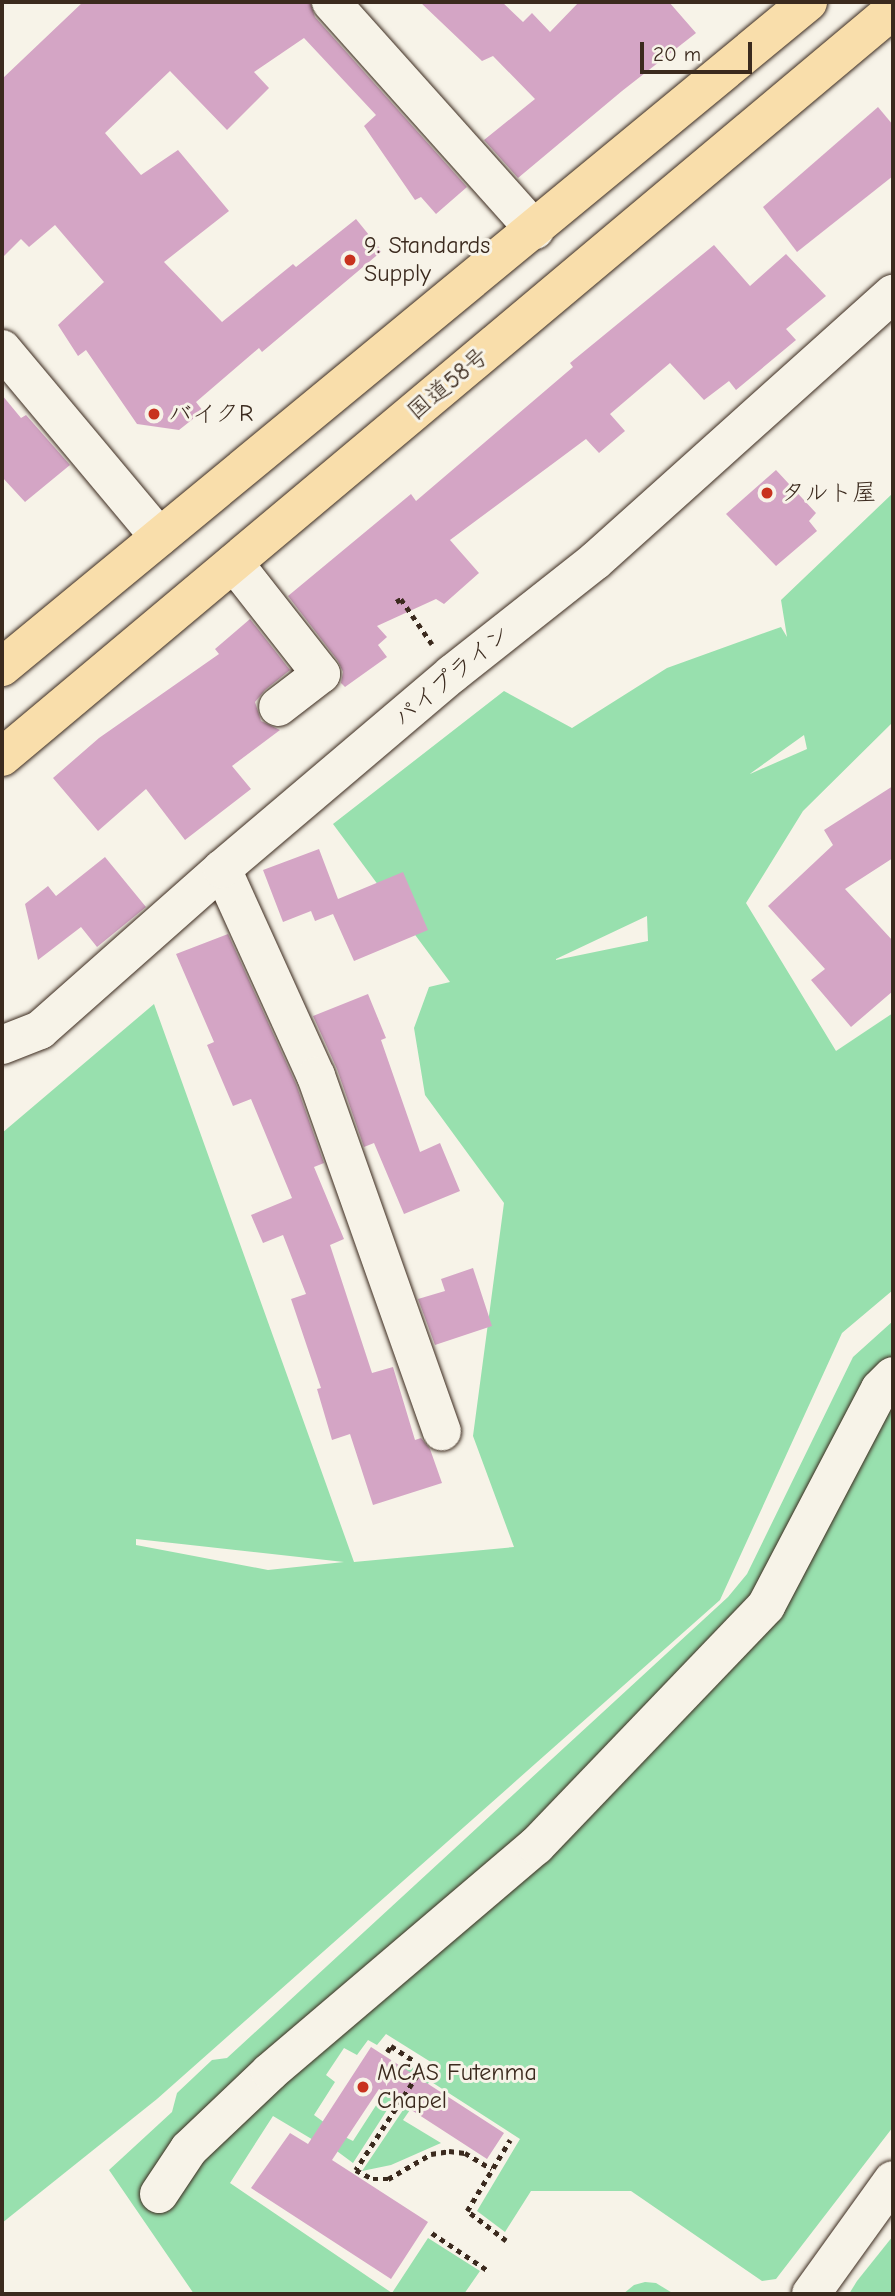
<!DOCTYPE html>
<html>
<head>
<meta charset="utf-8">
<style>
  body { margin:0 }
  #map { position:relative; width:895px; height:2296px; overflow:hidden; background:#f7f3e8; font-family:"Comic Neue","Klee One",sans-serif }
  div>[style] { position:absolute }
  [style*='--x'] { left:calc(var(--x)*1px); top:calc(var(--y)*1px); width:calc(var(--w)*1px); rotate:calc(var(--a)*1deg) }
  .green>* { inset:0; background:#98e0ae }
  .building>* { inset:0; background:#d4a5c5 }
  .path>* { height:4.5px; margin-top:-2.25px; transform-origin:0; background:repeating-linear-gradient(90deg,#3b2a1e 0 5px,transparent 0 10px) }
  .roads { filter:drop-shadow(0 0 2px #3b2a1e) drop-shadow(0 0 2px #3b2a1e) }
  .minor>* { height:38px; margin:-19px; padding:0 19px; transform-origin:19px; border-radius:19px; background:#f7f3e8 }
  .highway>* { height:38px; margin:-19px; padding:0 19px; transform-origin:19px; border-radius:19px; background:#f9deab }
  .dots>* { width:19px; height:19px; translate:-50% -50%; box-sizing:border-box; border:4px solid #f7f3e8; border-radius:50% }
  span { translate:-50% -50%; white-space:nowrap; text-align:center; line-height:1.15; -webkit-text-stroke:6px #f7f3e8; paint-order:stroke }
  .poi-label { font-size:24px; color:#3b2a1e }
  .left { translate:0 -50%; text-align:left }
  .street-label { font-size:24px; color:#3b2a1e }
  .frame { position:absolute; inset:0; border:4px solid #3b2a1e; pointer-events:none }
  .scale { position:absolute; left:640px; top:42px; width:112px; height:32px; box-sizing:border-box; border:4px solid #3b2a1e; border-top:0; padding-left:9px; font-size:21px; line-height:24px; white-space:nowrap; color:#3b2a1e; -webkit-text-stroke:5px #f7f3e8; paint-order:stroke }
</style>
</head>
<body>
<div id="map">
  <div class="green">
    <i style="clip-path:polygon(evenodd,893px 493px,893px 722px,803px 811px,746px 903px,836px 1051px,893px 1013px,893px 1290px,842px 1333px,720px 1600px,157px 2099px,2px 2223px,2px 1133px,154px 1004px,354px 1562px,514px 1547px,473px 1436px,504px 1203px,425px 1095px,414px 1028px,429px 987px,450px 982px,333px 824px,504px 691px,572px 728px,667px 668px,781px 627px,787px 637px,781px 600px,893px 493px,804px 735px,807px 749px,750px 774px,751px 773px,804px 735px,893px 493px,647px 916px,648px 941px,556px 960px,556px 959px,647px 916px,893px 493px,136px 1539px,344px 1562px,268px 1570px,136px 1545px,136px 1539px)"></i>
    <i style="clip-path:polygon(893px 1321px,893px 1355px,868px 1391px,768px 1581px,743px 1621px,677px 1686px,535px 1838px,330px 2003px,171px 2155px,146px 2191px,165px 2203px,241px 2118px,366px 2004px,467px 1920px,607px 1791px,667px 1728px,774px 1610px,893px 1387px,893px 2127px,776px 2279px,762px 2281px,631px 2191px,531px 2191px,505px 2232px,477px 2211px,520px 2139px,430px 2081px,403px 2120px,441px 2143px,391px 2165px,362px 2171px,434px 2064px,386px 2034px,377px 2045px,368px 2040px,357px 2055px,344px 2048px,326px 2075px,335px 2082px,314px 2115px,325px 2123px,315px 2141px,273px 2116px,230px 2183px,392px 2293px,428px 2238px,480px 2271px,464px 2294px,194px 2294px,109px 2170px,172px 2112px,177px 2093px,212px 2060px,227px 2058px,728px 1597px,747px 1574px,853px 1357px)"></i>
    <i style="clip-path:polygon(404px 2062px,414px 2068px,353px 2163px,330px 2146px,339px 2134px,353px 2141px)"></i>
    <i style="clip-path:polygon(893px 2236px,893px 2294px,849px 2294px,857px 2281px)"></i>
    <i style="clip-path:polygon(645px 2282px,656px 2283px,674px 2294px,623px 2294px,634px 2285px)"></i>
  </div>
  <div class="building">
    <i style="clip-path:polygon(83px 2px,310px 2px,315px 17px,467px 187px,436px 214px,421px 197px,415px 200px,364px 126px,376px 115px,304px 38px,254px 72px,269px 88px,227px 130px,170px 71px,105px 133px,141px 175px,178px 150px,229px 211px,164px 262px,222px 322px,293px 264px,296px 267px,356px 219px,382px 251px,262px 352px,259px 348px,196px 402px,203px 411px,179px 430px,137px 424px,86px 350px,78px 356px,58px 325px,104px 282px,55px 225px,29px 247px,21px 239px,2px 258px,2px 79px)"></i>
    <i style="clip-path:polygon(420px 2px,502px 2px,523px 22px,532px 13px,550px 32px,579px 2px,669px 2px,696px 33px,622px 91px,518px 178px,484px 140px,535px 99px,493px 56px,482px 61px)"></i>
    <i style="clip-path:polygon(878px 107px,893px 125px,893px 176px,797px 252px,763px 207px)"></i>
    <i style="clip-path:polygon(714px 245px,750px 286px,786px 254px,826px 296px,786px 329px,796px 340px,736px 390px,729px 381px,704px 400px,670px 363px,610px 414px,625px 431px,599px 453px,586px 439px,450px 540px,479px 573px,444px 604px,436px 599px,377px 626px,387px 637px,378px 645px,387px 657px,345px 687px,341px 683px,343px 672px,338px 661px,288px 596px,411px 494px,416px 501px,573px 367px,570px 363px)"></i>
    <i style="clip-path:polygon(2px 395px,21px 418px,26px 415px,70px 465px,25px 502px,2px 477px)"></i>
    <i style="clip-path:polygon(776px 470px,816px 513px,809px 521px,817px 531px,776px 566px,726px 514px)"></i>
    <i style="clip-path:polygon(250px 619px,290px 670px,265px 690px,255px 702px,261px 721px,280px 730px,232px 766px,251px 789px,185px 840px,146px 789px,98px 831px,53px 778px,99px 738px,219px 654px,215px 649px)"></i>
    <i style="clip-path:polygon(893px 786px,893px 858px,845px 889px,893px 941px,893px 991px,851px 1027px,811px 980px,825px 969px,768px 906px,833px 845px,824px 830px)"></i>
    <i style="clip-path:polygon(319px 849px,338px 899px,403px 872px,428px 930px,354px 961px,333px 914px,315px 921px,311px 911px,283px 922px,263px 870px)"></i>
    <i style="clip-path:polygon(105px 857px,146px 907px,97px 947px,81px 927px,38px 960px,25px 904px,48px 886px,56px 896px)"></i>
    <i style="clip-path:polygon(228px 934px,296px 1084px,324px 1163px,314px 1167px,344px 1239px,330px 1245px,372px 1373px,393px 1367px,415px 1440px,421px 1438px,430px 1449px,442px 1483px,373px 1505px,350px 1434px,332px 1440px,317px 1389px,321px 1388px,291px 1299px,306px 1294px,283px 1235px,263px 1243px,251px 1215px,292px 1198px,251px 1099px,233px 1106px,207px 1045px,214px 1042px,176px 954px)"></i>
    <i style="clip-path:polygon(368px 994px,386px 1038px,381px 1040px,420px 1152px,440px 1143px,460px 1191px,404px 1214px,374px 1143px,364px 1147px,337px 1069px,313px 1016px)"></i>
    <i style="clip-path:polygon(473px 1268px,492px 1326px,435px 1345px,418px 1299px,445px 1291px,441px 1279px)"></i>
    <i style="clip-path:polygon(371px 2047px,504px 2133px,487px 2159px,379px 2089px,332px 2160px,428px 2222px,391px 2279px,251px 2188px,290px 2133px,308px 2144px)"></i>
  </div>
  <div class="path">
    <i style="--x:396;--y:602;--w:6;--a:-31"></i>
    <i style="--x:401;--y:599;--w:55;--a:55.4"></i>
    <i style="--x:387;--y:2052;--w:7;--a:-56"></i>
    <i style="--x:391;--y:2046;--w:38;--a:33"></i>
    <i style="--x:423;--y:2067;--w:123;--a:123"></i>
    <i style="--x:356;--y:2170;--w:19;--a:28"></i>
    <i style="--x:373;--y:2179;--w:15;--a:0"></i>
    <i style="--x:388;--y:2179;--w:50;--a:-30.2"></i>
    <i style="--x:431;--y:2154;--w:18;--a:-9"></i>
    <i style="--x:449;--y:2151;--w:16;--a:7"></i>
    <i style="--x:465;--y:2153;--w:31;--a:31"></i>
    <i style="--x:432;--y:2233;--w:66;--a:33.9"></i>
    <i style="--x:506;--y:2241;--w:49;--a:-142.4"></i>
    <i style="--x:467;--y:2211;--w:83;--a:-58.8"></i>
  </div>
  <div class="roads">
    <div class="minor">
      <i style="--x:331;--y:2;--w:306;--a:48.2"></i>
      <i style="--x:2;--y:349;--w:245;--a:50.1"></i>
      <i style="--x:234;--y:563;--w:141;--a:51.9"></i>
      <i style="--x:321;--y:674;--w:54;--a:142.5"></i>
      <i style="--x:222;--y:869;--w:227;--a:65.6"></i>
      <i style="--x:316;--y:1076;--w:377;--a:70.5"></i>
      <i style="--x:2;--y:1045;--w:41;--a:-21.5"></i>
      <i style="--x:40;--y:1030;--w:243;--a:-41.5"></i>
      <i style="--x:222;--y:869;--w:302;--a:-40.3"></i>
      <i style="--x:452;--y:674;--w:182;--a:-38.3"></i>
      <i style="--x:595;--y:561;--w:400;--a:-41.9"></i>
      <i style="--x:159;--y:2194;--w:54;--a:-56.3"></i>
      <i style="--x:189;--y:2149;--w:112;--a:-43.5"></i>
      <i style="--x:270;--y:2072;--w:349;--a:-40.4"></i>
      <i style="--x:536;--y:1846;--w:332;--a:-46.2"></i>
      <i style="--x:766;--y:1606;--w:245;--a:-62.3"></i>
      <i style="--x:880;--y:1389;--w:18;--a:-45"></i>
      <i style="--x:811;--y:2294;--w:140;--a:-54.3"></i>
    </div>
    <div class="highway">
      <i style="--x:2;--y:667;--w:1045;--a:-39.52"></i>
      <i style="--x:2;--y:757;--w:1163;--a:-39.98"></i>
    </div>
  </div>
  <div class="dots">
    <i style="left:350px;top:260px;background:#c8321e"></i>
    <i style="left:154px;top:414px;background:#c8321e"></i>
    <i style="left:767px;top:493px;background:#c8321e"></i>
    <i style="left:363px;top:2087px;background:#c8321e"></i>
  </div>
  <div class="poi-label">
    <span class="left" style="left:364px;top:260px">9. Standards<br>Supply</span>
    <span class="left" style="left:168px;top:414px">バイクR</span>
    <span class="left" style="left:781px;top:493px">タルト屋</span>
    <span class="left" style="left:377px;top:2087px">MCAS Futenma<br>Chapel</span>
  </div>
  <div class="street-label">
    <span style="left:448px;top:384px;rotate:-40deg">国道58号</span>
    <span style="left:452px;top:676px;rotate:-40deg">パイプライン</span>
  </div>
  <div class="frame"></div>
  <div class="scale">20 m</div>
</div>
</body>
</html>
